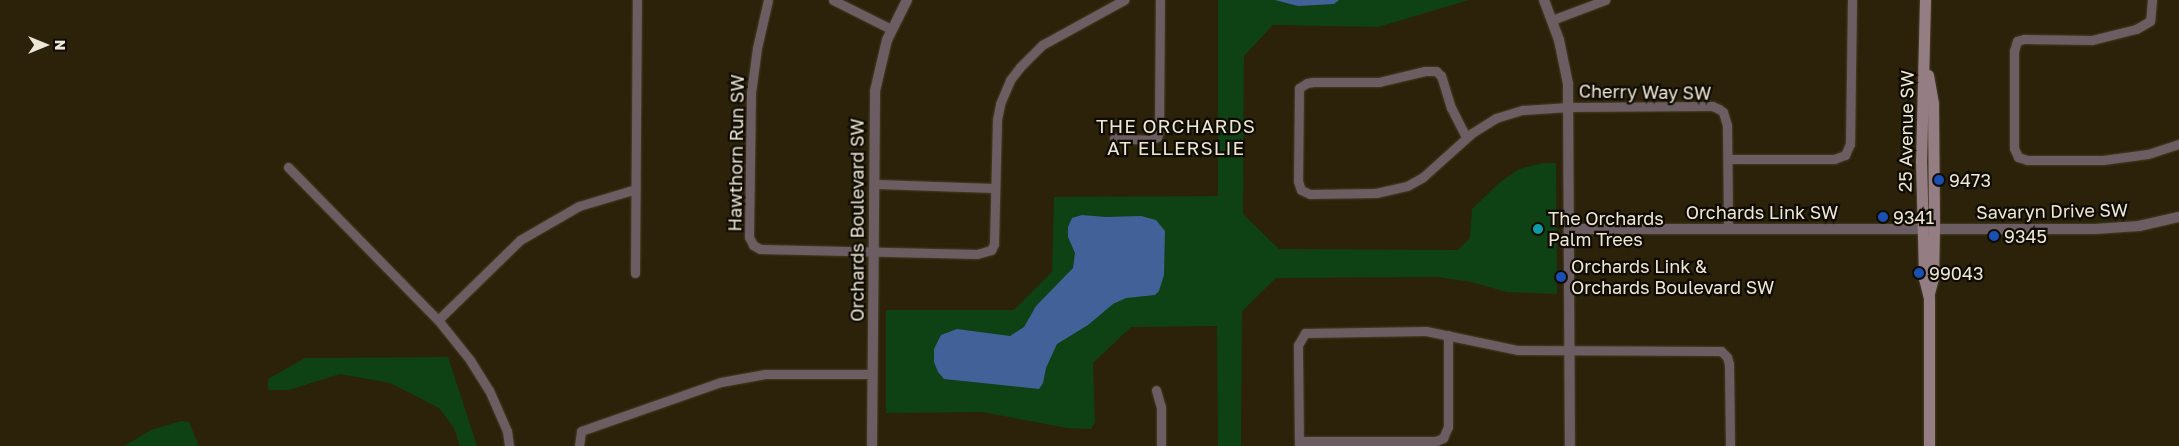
<!DOCTYPE html>
<html>
<head>
<meta charset="utf-8">
<style>
  body { margin:0 }
  #map { position:relative; width:2179px; height:446px; overflow:hidden; background:#2b2209; font-family:"Golos Text",sans-serif }
  div>[style] { position:absolute }
  [style*='--x'] { left:calc(var(--x)*1px); top:calc(var(--y)*1px); width:calc(var(--w)*1px); rotate:calc(var(--a)*1deg) }
  .green>* { inset:0; background:#0e4114 }
  .water>* { inset:0; background:#416198 }
  .roads { filter:drop-shadow(0 0 1px #463e26) drop-shadow(0 0 1px #463e26) }
  .minor>* { height:9px; margin:-4.5px; padding:0 4.5px; transform-origin:4.5px; border-radius:4.5px; background:#6b5d61 }
  .tertiary>* { height:10px; margin:-5px; padding:0 5px; transform-origin:5px; border-radius:5px; background:#6b5d61 }
  .secondary>* { height:11px; margin:-5.5px; padding:0 5.5px; transform-origin:5.5px; border-radius:5.5px; background:#947e84 }
  .dots>* { width:14px; height:14px; translate:-50% -50%; box-sizing:border-box; border:2px solid #100c03; border-radius:50% }
  span { translate:-50% -50%; white-space:nowrap; text-align:center; line-height:1.15; -webkit-text-stroke:4.5px #100c03; paint-order:stroke }
  .street-label { font-size:18px; color:#ede7d8 }
  .poi-label { font-size:18px; color:#ede7d8 }
  .left { translate:0 -50%; text-align:left }
  .neighbourhood-label { font-size:19px; color:#ede7d8; letter-spacing:1px }
  .north { position:absolute; left:20px; top:20px; width:50px; height:50px; -webkit-text-stroke:4px #100c03; paint-order:stroke; rotate:90deg; font-size:14px; font-weight:700; line-height:20px; text-align:center; color:#ede7d8 }
  .north::after { content:''; display:block; margin:auto; width:18px; height:22px; background:#ede7d8; clip-path:polygon(50% 0,100% 100%,50% 72%,0 100%) }
</style>
</head>
<body>
<div id="map">
  <div class="green">
    <i style="clip-path:polygon(1218px 0,1469px 0,1378px 27px,1273px 25px,1244px 56px,1243px 214px,1279px 249px,1458px 250px,1470px 238px,1472px 209px,1499px 183px,1519px 169px,1543px 163px,1556px 163px,1557px 294px,1507px 292px,1471px 282px,1437px 277px,1276px 278px,1242px 311px,1241px 446px,1218px 446px,1217px 326px,1131px 327px,1093px 363px,1095px 422px,1091px 429px,1067px 428px,982px 412px,886px 413px,886px 310px,1014px 310px,1052px 272px,1054px 197px,1218px 196px)"></i>
    <i style="clip-path:polygon(448px 357px,477px 446px,460px 446px,454px 428px,439px 408px,390px 383px,340px 374px,289px 390px,268px 390px,268px 379px,305px 358px)"></i>
    <i style="clip-path:polygon(181px 421px,189px 422px,199px 446px,124px 446px,151px 430px)"></i>
  </div>
  <div class="water">
    <i style="clip-path:polygon(1275px 0,1339px 0,1334px 4px,1298px 6px)"></i>
    <i style="clip-path:polygon(1082px 215px,1106px 217px,1141px 216px,1156px 220px,1165px 231px,1164px 275px,1159px 291px,1155px 295px,1126px 298px,1113px 304px,1088px 325px,1057px 344px,1046px 368px,1043px 383px,1039px 389px,944px 379px,938px 372px,934px 362px,934px 349px,941px 335px,957px 329px,1010px 336px,1024px 327px,1036px 306px,1073px 268px,1075px 253px,1068px 237px,1068px 227px,1072px 218px)"></i>
  </div>
  <div class="roads">
    <div class="minor">
      <i style="--x:768;--y:0;--w:49;--a:102.9"></i>
      <i style="--x:757;--y:48;--w:45;--a:97.6"></i>
      <i style="--x:751;--y:93;--w:144;--a:90.8"></i>
      <i style="--x:749;--y:237;--w:9;--a:63"></i>
      <i style="--x:753;--y:245;--w:8;--a:30"></i>
      <i style="--x:760;--y:249;--w:217;--a:1.3"></i>
      <i style="--x:977;--y:254;--w:15;--a:-16"></i>
      <i style="--x:991;--y:250;--w:7;--a:-63"></i>
      <i style="--x:994;--y:244;--w:124;--a:-88.6"></i>
      <i style="--x:997;--y:120;--w:16;--a:-79"></i>
      <i style="--x:1000;--y:104;--w:26;--a:-67"></i>
      <i style="--x:1010;--y:80;--w:16;--a:-52"></i>
      <i style="--x:1020;--y:67;--w:31;--a:-45"></i>
      <i style="--x:1042;--y:45;--w:94;--a:-28.8"></i>
      <i style="--x:833;--y:0;--w:65;--a:26.6"></i>
      <i style="--x:2152;--y:0;--w:21;--a:95"></i>
      <i style="--x:2150;--y:21;--w:16;--a:150"></i>
      <i style="--x:2136;--y:29;--w:45;--a:166"></i>
      <i style="--x:2092;--y:40;--w:68;--a:-179.2"></i>
      <i style="--x:2024;--y:39;--w:7;--a:164"></i>
      <i style="--x:2017;--y:41;--w:10;--a:107"></i>
      <i style="--x:2014;--y:51;--w:97;--a:90"></i>
      <i style="--x:2014;--y:148;--w:10;--a:66"></i>
      <i style="--x:2018;--y:157;--w:9;--a:18"></i>
      <i style="--x:2027;--y:160;--w:76;--a:0"></i>
      <i style="--x:2103;--y:160;--w:45;--a:-7.6"></i>
      <i style="--x:2148;--y:154;--w:33;--a:-18"></i>
      <i style="--x:1552;--y:20;--w:57;--a:-20.7"></i>
      <i style="--x:1466;--y:137;--w:33;--a:-117"></i>
      <i style="--x:1451;--y:108;--w:34;--a:-107"></i>
      <i style="--x:1441;--y:76;--w:7;--a:-135"></i>
      <i style="--x:1436;--y:71;--w:11;--a:180"></i>
      <i style="--x:1425;--y:71;--w:47;--a:166.6"></i>
      <i style="--x:1379;--y:82;--w:66;--a:180"></i>
      <i style="--x:1313;--y:82;--w:6;--a:171"></i>
      <i style="--x:1307;--y:83;--w:9;--a:148"></i>
      <i style="--x:1299;--y:88;--w:93;--a:90.6"></i>
      <i style="--x:1298;--y:181;--w:9;--a:72"></i>
      <i style="--x:1301;--y:190;--w:10;--a:24"></i>
      <i style="--x:1310;--y:194;--w:66;--a:-0.9"></i>
      <i style="--x:1376;--y:193;--w:32;--a:-13"></i>
      <i style="--x:1407;--y:186;--w:18;--a:-29"></i>
      <i style="--x:1423;--y:177;--w:66;--a:-41.9"></i>
      <i style="--x:1472;--y:133;--w:28;--a:-32"></i>
      <i style="--x:1496;--y:118;--w:28;--a:-17"></i>
      <i style="--x:1523;--y:110;--w:46;--a:-3.7"></i>
      <i style="--x:1569;--y:107;--w:143;--a:-0.4"></i>
      <i style="--x:1712;--y:106;--w:8;--a:23"></i>
      <i style="--x:1719;--y:109;--w:5;--a:37"></i>
      <i style="--x:1723;--y:112;--w:14;--a:73"></i>
      <i style="--x:1727;--y:125;--w:103;--a:89.4"></i>
      <i style="--x:1114;--y:138;--w:36;--a:3"></i>
      <i style="--x:1150;--y:140;--w:8;--a:-23"></i>
      <i style="--x:1157;--y:137;--w:5;--a:-68"></i>
      <i style="--x:1159;--y:132;--w:132;--a:-89.6"></i>
      <i style="--x:1728;--y:159;--w:106;--a:0"></i>
      <i style="--x:1834;--y:159;--w:12;--a:-20"></i>
      <i style="--x:1845;--y:155;--w:12;--a:-66"></i>
      <i style="--x:1850;--y:144;--w:144;--a:-89.2"></i>
      <i style="--x:288;--y:167;--w:214;--a:45.6"></i>
      <i style="--x:438;--y:320;--w:115;--a:-44.3"></i>
      <i style="--x:520;--y:240;--w:68;--a:-30"></i>
      <i style="--x:579;--y:206;--w:59;--a:-16.6"></i>
      <i style="--x:875;--y:184;--w:120;--a:1.9"></i>
      <i style="--x:635;--y:273;--w:273;--a:-89.6"></i>
      <i style="--x:438;--y:320;--w:51;--a:51.3"></i>
      <i style="--x:470;--y:360;--w:36;--a:58"></i>
      <i style="--x:489;--y:390;--w:45;--a:66.3"></i>
      <i style="--x:507;--y:431;--w:15;--a:82"></i>
      <i style="--x:1156;--y:390;--w:18;--a:74"></i>
      <i style="--x:1161;--y:407;--w:39;--a:90"></i>
      <i style="--x:1299;--y:441;--w:137;--a:0"></i>
      <i style="--x:1436;--y:441;--w:8;--a:-23"></i>
      <i style="--x:1443;--y:438;--w:12;--a:-66"></i>
      <i style="--x:1448;--y:427;--w:92;--a:-90"></i>
      <i style="--x:579;--y:446;--w:15;--a:-82"></i>
      <i style="--x:581;--y:431;--w:148;--a:-19.3"></i>
      <i style="--x:721;--y:382;--w:45;--a:-10.3"></i>
      <i style="--x:765;--y:374;--w:107;--a:0"></i>
      <i style="--x:1299;--y:446;--w:101;--a:-90.6"></i>
      <i style="--x:1298;--y:345;--w:14;--a:-60"></i>
      <i style="--x:1305;--y:333;--w:121;--a:-0.9"></i>
      <i style="--x:1426;--y:331;--w:94;--a:11.7"></i>
      <i style="--x:1518;--y:350;--w:203;--a:0.3"></i>
      <i style="--x:1721;--y:351;--w:8;--a:45"></i>
      <i style="--x:1727;--y:357;--w:7;--a:74"></i>
      <i style="--x:1729;--y:364;--w:82;--a:89.3"></i>
    </div>
    <div class="tertiary">
      <i style="--x:1544;--y:0;--w:43;--a:69.4"></i>
      <i style="--x:1559;--y:40;--w:45;--a:78.4"></i>
      <i style="--x:1568;--y:84;--w:362;--a:89.7"></i>
      <i style="--x:1570;--y:229;--w:525;--a:0"></i>
      <i style="--x:2095;--y:229;--w:44;--a:-3.9"></i>
      <i style="--x:2139;--y:226;--w:41;--a:-12.7"></i>
      <i style="--x:872;--y:446;--w:355;--a:-89.5"></i>
      <i style="--x:875;--y:91;--w:52;--a:-76.8"></i>
      <i style="--x:887;--y:40;--w:45;--a:-63.4"></i>
    </div>
    <div class="secondary">
      <i style="--x:1925;--y:0;--w:161;--a:91.4"></i>
      <i style="--x:1921;--y:161;--w:117;--a:88.5"></i>
      <i style="--x:1924;--y:278;--w:21;--a:76"></i>
      <i style="--x:1929;--y:298;--w:148;--a:90"></i>
      <i style="--x:1928;--y:75;--w:29;--a:80"></i>
      <i style="--x:1933;--y:104;--w:124;--a:89.5"></i>
      <i style="--x:1934;--y:228;--w:50;--a:91.1"></i>
      <i style="--x:1933;--y:278;--w:16;--a:105"></i>
    </div>
  </div>
  <div class="dots">
    <i style="left:1939px;top:180px;background:#1a4fb4"></i>
    <i style="left:1883px;top:217px;background:#1a4fb4"></i>
    <i style="left:1538px;top:229px;background:#0f9aa8"></i>
    <i style="left:1994px;top:236px;background:#1a4fb4"></i>
    <i style="left:1919px;top:273px;background:#1a4fb4"></i>
    <i style="left:1561px;top:277px;background:#1a4fb4"></i>
  </div>
  <div class="street-label">
    <span style="left:1645px;top:92px;rotate:1deg">Cherry Way SW</span>
    <span style="left:1906px;top:131px;rotate:-89deg">25 Avenue SW</span>
    <span style="left:736px;top:153px;rotate:-89deg">Hawthorn Run SW</span>
    <span style="left:2052px;top:211px;rotate:-1deg">Savaryn Drive SW</span>
    <span style="left:1762px;top:212px">Orchards Link SW</span>
    <span style="left:857px;top:220px;rotate:-90deg">Orchards Boulevard SW</span>
  </div>
  <div class="poi-label">
    <span class="left" style="left:1949px;top:180px">9473</span>
    <span class="left" style="left:1893px;top:217px">9341</span>
    <span class="left" style="left:1548px;top:229px">The Orchards<br>Palm Trees</span>
    <span class="left" style="left:2004px;top:236px">9345</span>
    <span class="left" style="left:1571px;top:277px">Orchards Link &amp;<br>Orchards Boulevard SW</span>
    <span class="left" style="left:1929px;top:273px">99043</span>
  </div>
  <div class="neighbourhood-label">
    <span style="left:1176px;top:137px">THE ORCHARDS<br>AT ELLERSLIE</span>
  </div>
  <div class="north">N</div>
</div>
</body>
</html>
